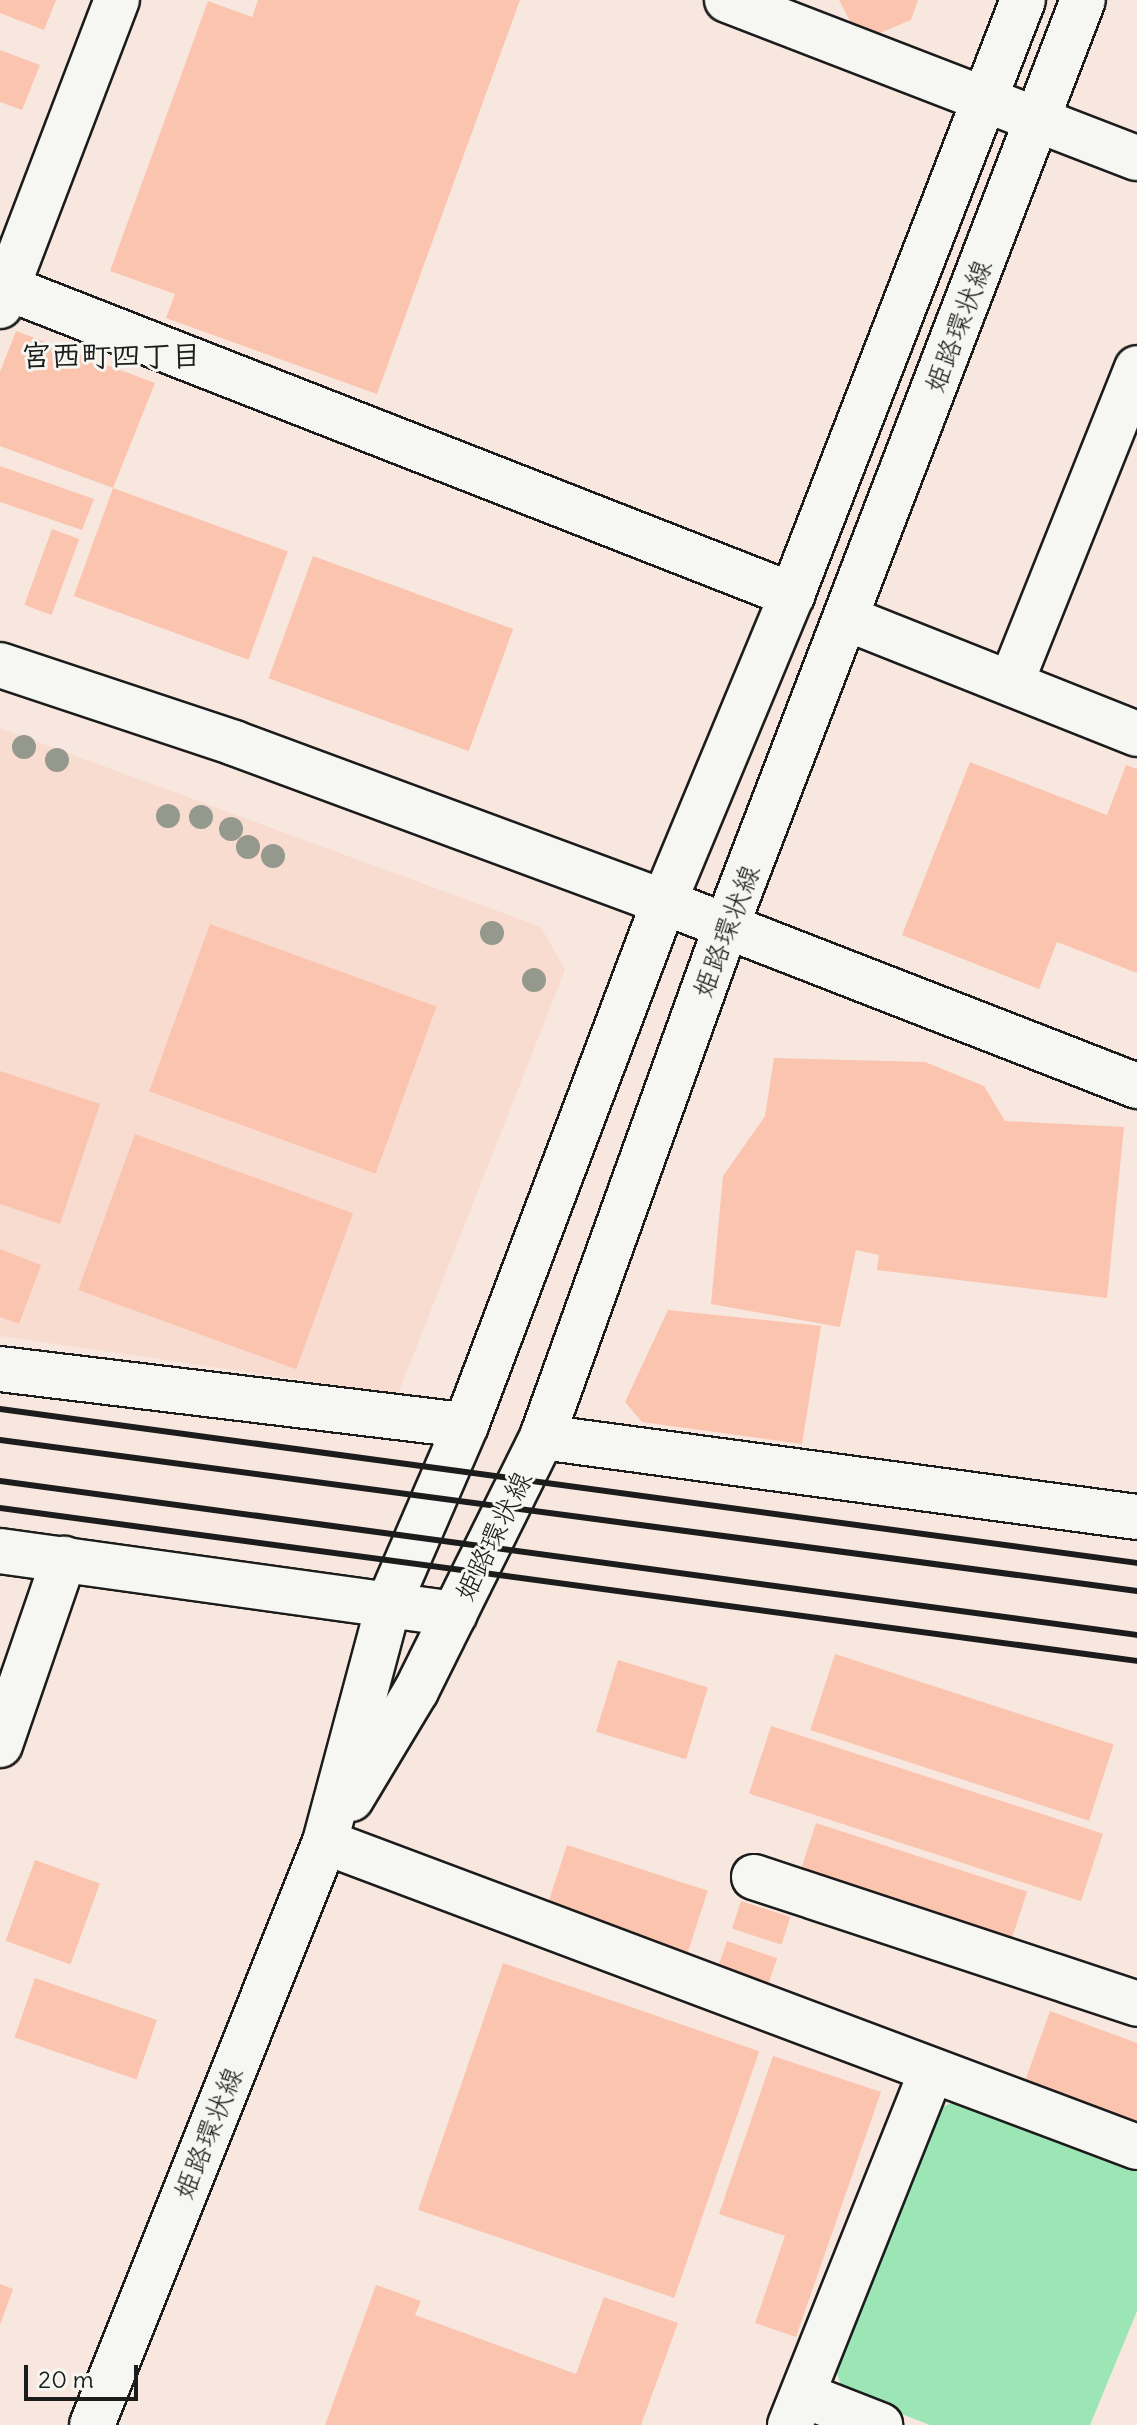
<!DOCTYPE html>
<meta charset="utf-8">
<style>
body{margin:0}
#map{position:relative;width:1137px;height:2425px;overflow:hidden;background:#f8e7de;font-family:Delius,"Klee One",sans-serif}
div>[style]{position:absolute}
[style*='--x']{left:calc(var(--x)*1px);top:calc(var(--y)*1px);width:calc(var(--w)*1px);rotate:calc(var(--a)*1deg)}
.built>*{inset:0;background:#f9dcd0}
.green>*{inset:0;background:#9ce5b4}
.building>*{inset:0;background:#fbc4af;transform-origin:0 0}
.roads{filter:drop-shadow(2px 0 #1c1c1c) drop-shadow(-2px 0 #1c1c1c) drop-shadow(0 2px #1c1c1c) drop-shadow(0 -2px #1c1c1c)}
.minor>*{height:44px;margin:-22px;padding:0 22px;transform-origin:22px;border-radius:22px;background:#f6f6f2}
.major>*{height:44px;margin:-22px;padding:0 22px;transform-origin:22px;border-radius:22px;background:#f6f6f2}
.rail>*{height:6px;margin:-3px;padding:0 3px;transform-origin:3px;border-radius:3px;background:#1c1c1c}
.trees>*{width:24px;height:24px;margin:-12px;border-radius:50%;background:#94988d}
span{translate:-50% -50%;white-space:nowrap;text-align:center;line-height:1.15;-webkit-text-stroke:6px #f6f6f2;paint-order:stroke}
.street-label{font-size:28px;color:#1c1c1c}
.neighbourhood-label{font-size:30px;color:#1c1c1c;font-weight:700}
.scale{position:absolute;left:24px;top:2365px;width:114px;height:36px;box-sizing:border-box;border:4px solid #1c1c1c;border-top:0;padding-left:10px;font-size:24px;line-height:28px;white-space:nowrap;color:#1c1c1c;-webkit-text-stroke:6px #f6f6f2;paint-order:stroke}
</style>
<div id="map">
<div class="built">
<i style="clip-path:polygon(0 728px,541px 927px,565px 970px,398px 1394px,0 1336px)"></i>
</div>
<div class="green">
<i style="clip-path:polygon(959px 2100px,1137px 2168px,1137px 2311px,1090px 2425px,930px 2425px,843px 2391px,834px 2365px,933px 2111px)"></i>
</div>
<div class="building">
<i style="clip-path:polygon(0 0,56px 0,44px 30px,0 13px)"></i>
<i style="clip-path:polygon(258px 0,520px 0,377px 394px,166px 318px,175px 294px,110px 271px,208px 1px,252px 17px)"></i>
<i style="clip-path:polygon(839px 0,918px 0,911px 20px,877px 34px,852px 25px)"></i>
<i style="clip-path:polygon(0 50px,40px 65px,22px 110px,0 102px)"></i>
<i style="clip-path:polygon(16px 331px,155px 383px,113px 488px,0 446px,0 372px)"></i>
<i style="clip-path:polygon(0 466px,94px 499px,82px 530px,0 502px)"></i>
<i style="left:113px;top:488px;width:186px;height:115px;rotate:20deg"></i>
<i style="left:52px;top:529px;width:29px;height:81px;rotate:20deg"></i>
<i style="left:313px;top:556px;width:213px;height:130px;rotate:20deg"></i>
<i style="clip-path:polygon(970px 762px,1107px 815px,1126px 765px,1137px 769px,1137px 973px,1057px 942px,1039px 989px,902px 935px)"></i>
<i style="left:210px;top:924px;width:241px;height:178px;rotate:20deg"></i>
<i style="clip-path:polygon(774px 1058px,925px 1062px,984px 1086px,1005px 1121px,1124px 1127px,1107px 1298px,877px 1270px,879px 1255px,856px 1250px,840px 1327px,711px 1304px,723px 1176px,765px 1116px)"></i>
<i style="clip-path:polygon(0 1071px,100px 1104px,60px 1224px,0 1204px)"></i>
<i style="left:135px;top:1134px;width:232px;height:166px;rotate:20deg"></i>
<i style="clip-path:polygon(0 1249px,41px 1265px,19px 1324px,0 1317px)"></i>
<i style="clip-path:polygon(668px 1310px,821px 1326px,802px 1444px,642px 1422px,625px 1402px)"></i>
<i style="left:835px;top:1654px;width:293px;height:80px;rotate:18deg"></i>
<i style="left:618px;top:1660px;width:94px;height:75px;rotate:17deg"></i>
<i style="left:771px;top:1726px;width:349px;height:71px;rotate:18deg"></i>
<i style="left:816px;top:1823px;width:222px;height:56px;rotate:18deg"></i>
<i style="left:567px;top:1845px;width:148px;height:71px;rotate:18deg"></i>
<i style="left:35px;top:1860px;width:69px;height:86px;rotate:20deg"></i>
<i style="left:741px;top:1901px;width:52px;height:29px;rotate:18deg"></i>
<i style="left:727px;top:1941px;width:53px;height:35px;rotate:19deg"></i>
<i style="left:503px;top:1963px;width:271px;height:261px;rotate:19deg"></i>
<i style="left:35px;top:1978px;width:129px;height:63px;rotate:19deg"></i>
<i style="clip-path:polygon(1050px 2011px,1137px 2043px,1137px 2124px,1024px 2084px)"></i>
<i style="clip-path:polygon(773px 2056px,881px 2092px,796px 2337px,755px 2323px,785px 2236px,719px 2214px)"></i>
<i style="clip-path:polygon(0 2284px,13px 2289px,0 2325px)"></i>
<i style="clip-path:polygon(376px 2285px,421px 2301px,415px 2315px,576px 2374px,604px 2297px,678px 2323px,641px 2425px,325px 2425px)"></i>
</div>
<div class="roads">
<div class="minor">
<i style="--x:727;--y:0;--w:439;--a:21.1"></i>
<i style="--x:0;--y:285;--w:851;--a:21.38"></i>
<i style="--x:0;--y:306;--w:328;--a:-69.1"></i>
<i style="--x:848;--y:619;--w:311;--a:21.7"></i>
<i style="--x:0;--y:665;--w:247;--a:18.4"></i>
<i style="--x:234;--y:743;--w:458;--a:20.3"></i>
<i style="--x:664;--y:902;--w:508;--a:21.26"></i>
<i style="--x:1011;--y:683;--w:339;--a:-68.2"></i>
<i style="--x:0;--y:1369;--w:469;--a:6.9"></i>
<i style="--x:542;--y:1437;--w:600;--a:7.66"></i>
<i style="--x:0;--y:1551;--w:459;--a:7.9"></i>
<i style="--x:0;--y:1745;--w:197;--a:-71"></i>
<i style="--x:325;--y:1842;--w:867;--a:20.59"></i>
<i style="--x:754;--y:1877;--w:404;--a:18.3"></i>
<i style="--x:803;--y:2395;--w:83;--a:21.3"></i>
<i style="--x:790;--y:2425;--w:379;--a:-68.2"></i>
</div>
<div class="major">
<i style="--x:351;--y:1799;--w:126;--a:-59"></i>
<i style="--x:416;--y:1691;--w:284;--a:-63.6"></i>
<i style="--x:542;--y:1437;--w:542;--a:-70.16"></i>
<i style="--x:726;--y:927;--w:993;--a:-68.94"></i>
<i style="--x:92;--y:2425;--w:628;--a:-68.22"></i>
<i style="--x:325;--y:1842;--w:247;--a:-75"></i>
<i style="--x:389;--y:1603;--w:194;--a:-66.6"></i>
<i style="--x:466;--y:1425;--w:559;--a:-69.26"></i>
<i style="--x:664;--y:902;--w:333;--a:-67.4"></i>
<i style="--x:792;--y:595;--w:638;--a:-68.78"></i>
</div>
</div>
<div class="rail">
<i style="--x:0;--y:1409;--w:1147;--a:7.71"></i>
<i style="--x:0;--y:1440;--w:1147;--a:7.56"></i>
<i style="--x:0;--y:1481;--w:1147;--a:7.71"></i>
<i style="--x:0;--y:1508;--w:1147;--a:7.66"></i>
</div>
<div class="trees">
<i style="left:24px;top:747px"></i>
<i style="left:57px;top:760px"></i>
<i style="left:168px;top:816px"></i>
<i style="left:201px;top:817px"></i>
<i style="left:231px;top:829px"></i>
<i style="left:248px;top:847px"></i>
<i style="left:273px;top:856px"></i>
<i style="left:492px;top:933px"></i>
<i style="left:534px;top:980px"></i>
</div>
<div class="street-label">
<span style="left:958px;top:326px;rotate:-69deg">姫路環状線</span>
<span style="left:726px;top:931px;rotate:-69deg">姫路環状線</span>
<span style="left:493px;top:1536px;rotate:-64deg">姫路環状線</span>
<span style="left:208px;top:2133px;rotate:-68deg">姫路環状線</span>
</div>
<div class="neighbourhood-label">
<span style="left:111px;top:355px">宮西町四丁目</span>
</div>
<div class="scale">20 m</div>
</div>
